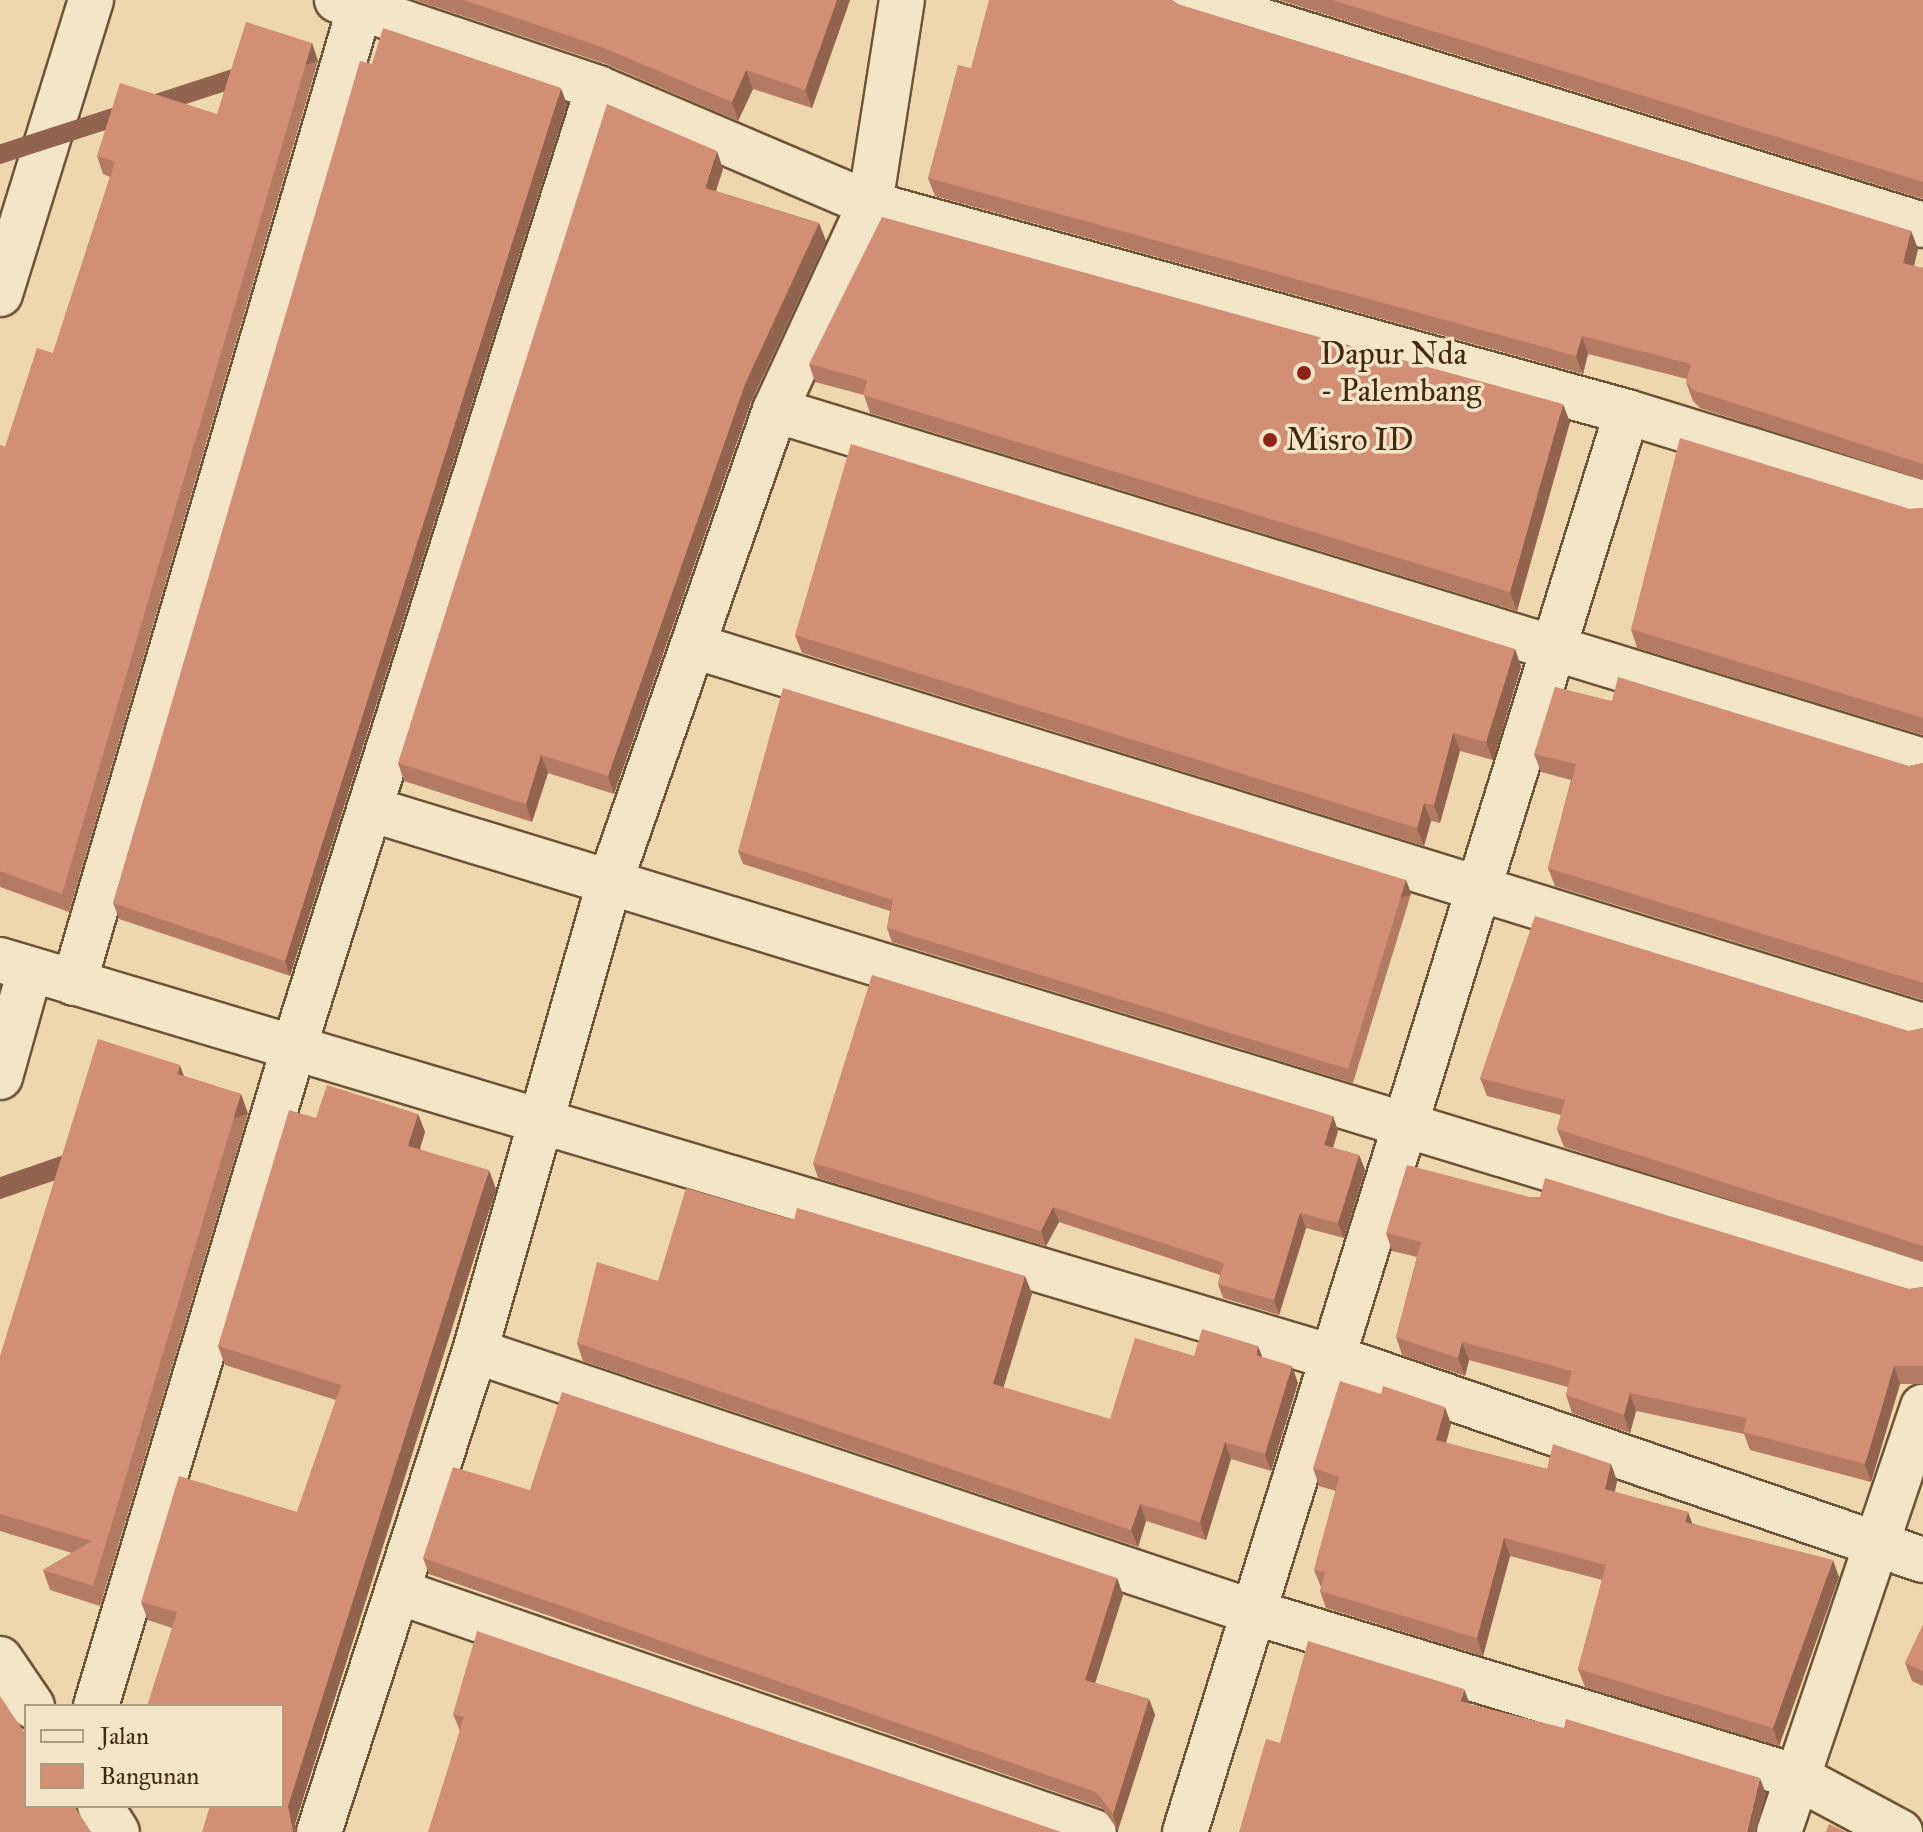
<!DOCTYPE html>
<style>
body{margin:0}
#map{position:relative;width:1923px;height:1832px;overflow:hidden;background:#eed7ac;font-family:"IM FELL Great Primer",serif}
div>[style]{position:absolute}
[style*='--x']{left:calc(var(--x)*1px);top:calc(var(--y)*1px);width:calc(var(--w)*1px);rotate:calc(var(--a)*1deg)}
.roads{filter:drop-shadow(2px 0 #6e5436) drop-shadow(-2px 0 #6e5436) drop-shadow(0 2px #6e5436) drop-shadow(0 -2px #6e5436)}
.street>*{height:44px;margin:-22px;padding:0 22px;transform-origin:22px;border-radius:22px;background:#f4e5c9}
.wall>*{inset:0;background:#b47b63}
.shaded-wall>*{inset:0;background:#926450;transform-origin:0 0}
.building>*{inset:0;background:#d18f73}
.dots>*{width:22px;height:22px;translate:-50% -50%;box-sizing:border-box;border:4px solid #f4e5c9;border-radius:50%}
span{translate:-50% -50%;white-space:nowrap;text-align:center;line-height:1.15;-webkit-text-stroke:7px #f4e5c9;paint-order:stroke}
.poi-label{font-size:32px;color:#44290f}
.left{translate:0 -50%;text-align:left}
.legend{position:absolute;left:24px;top:1704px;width:260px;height:104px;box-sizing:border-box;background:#f4e5c9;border:2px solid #ae9a7f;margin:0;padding:10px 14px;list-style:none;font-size:24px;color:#44290f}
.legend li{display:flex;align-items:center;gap:16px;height:40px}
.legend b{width:40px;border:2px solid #ae9a7f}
</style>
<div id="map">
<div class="roads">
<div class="street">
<i style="--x:337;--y:0;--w:275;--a:18.6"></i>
<i style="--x:598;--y:88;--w:296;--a:23.1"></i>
<i style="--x:870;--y:204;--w:785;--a:15.36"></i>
<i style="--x:1627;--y:412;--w:310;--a:17.1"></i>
<i style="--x:1194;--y:0;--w:763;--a:17.15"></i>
<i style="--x:0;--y:294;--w:308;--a:-72.8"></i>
<i style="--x:775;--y:410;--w:1200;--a:17"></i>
<i style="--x:697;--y:647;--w:1283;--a:17.18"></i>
<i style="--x:370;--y:809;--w:1624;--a:16.97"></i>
<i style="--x:0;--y:960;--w:1390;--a:16.6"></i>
<i style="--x:1332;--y:1357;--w:625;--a:18.96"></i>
<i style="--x:74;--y:983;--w:1017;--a:-73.67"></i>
<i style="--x:0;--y:1077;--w:111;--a:-74.3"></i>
<i style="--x:475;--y:1351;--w:821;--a:18.55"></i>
<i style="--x:1253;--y:1612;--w:568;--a:16.87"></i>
<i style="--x:1797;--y:1777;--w:117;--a:28.1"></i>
<i style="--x:399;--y:1592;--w:735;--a:19.05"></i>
<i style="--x:0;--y:1659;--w:57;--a:55.8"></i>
<i style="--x:96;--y:1706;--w:688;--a:-73.28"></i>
<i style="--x:294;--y:1047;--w:1006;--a:-72.41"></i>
<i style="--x:100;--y:1806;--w:31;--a:57"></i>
<i style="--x:319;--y:1832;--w:506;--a:-72.03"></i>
<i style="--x:475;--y:1351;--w:485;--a:-74"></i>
<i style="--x:609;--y:885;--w:503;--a:-70.74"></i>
<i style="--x:775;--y:410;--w:227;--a:-65.2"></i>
<i style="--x:870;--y:204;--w:206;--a:-81.1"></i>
<i style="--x:1185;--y:1832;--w:1487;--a:-72.71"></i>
<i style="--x:1779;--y:1832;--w:449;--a:-71.3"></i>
</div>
</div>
<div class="wall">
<i style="clip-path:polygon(415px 0,850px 0,812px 108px,753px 89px,738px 121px,606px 64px)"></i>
<i style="clip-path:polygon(1279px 0,1923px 0,1923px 199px)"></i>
<i style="clip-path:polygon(1180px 5px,1911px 231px,1918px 249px,1914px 266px,1923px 268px,1923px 480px,1700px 408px,1693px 401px,1686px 382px,1687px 379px,1588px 354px,1583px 374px,935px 196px,928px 178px,971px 68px)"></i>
<i style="clip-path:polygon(312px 43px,318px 61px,69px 912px,0 887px,0 445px,5px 447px,53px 353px,110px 177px,103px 174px,97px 156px,217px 114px)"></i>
<i style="clip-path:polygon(372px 64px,567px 104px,290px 976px,119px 919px,113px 903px)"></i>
<i style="clip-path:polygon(723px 169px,716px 191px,819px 223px,826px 241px,751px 402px,614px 794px,548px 773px,532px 822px,404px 781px,398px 763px)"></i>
<i style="clip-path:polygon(809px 364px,1570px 422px,1517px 611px,870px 413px,864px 395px,815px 382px)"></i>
<i style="clip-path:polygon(1923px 508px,1923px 735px,1637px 648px,1631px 629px,1910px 509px)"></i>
<i style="clip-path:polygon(795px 635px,1515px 649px,1521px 667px,1493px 760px,1460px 751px,1440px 823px,1431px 821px,1424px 846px,802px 653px)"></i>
<i style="clip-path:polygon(1612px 701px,1909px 766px,1923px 763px,1923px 1000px,1555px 886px,1548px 868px,1571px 780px,1541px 772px,1534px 754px)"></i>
<i style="clip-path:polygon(738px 851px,1406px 880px,1411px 894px,1353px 1083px,892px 942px,887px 928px,890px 911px,743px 864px)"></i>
<i style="clip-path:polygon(1923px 1028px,1923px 1262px,1564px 1147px,1557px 1129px,1561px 1115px,1487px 1096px,1480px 1078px,1909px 1031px)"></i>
<i style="clip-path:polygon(184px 1076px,241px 1094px,248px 1114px,100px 1606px,50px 1590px,43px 1570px,72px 1553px,0 1531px,0 1356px)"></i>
<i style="clip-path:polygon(418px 1114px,425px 1132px,420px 1149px,496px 1189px,295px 1824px,297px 1832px,202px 1832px,282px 1806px,172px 1628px,148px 1620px,141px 1602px,297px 1512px,336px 1400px,225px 1365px,218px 1346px,316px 1118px)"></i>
<i style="clip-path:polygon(1333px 1116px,1338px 1131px,1333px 1148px,1359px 1155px,1365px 1170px,1344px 1238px,1306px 1228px,1279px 1315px,1223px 1298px,1218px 1284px,1220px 1275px,1059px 1222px,1046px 1246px,818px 1178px,813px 1163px)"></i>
<i style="clip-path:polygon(1530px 1197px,1909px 1289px,1923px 1287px,1923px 1384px,1900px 1384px,1871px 1482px,1750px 1450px,1744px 1434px,1636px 1411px,1630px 1433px,1572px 1413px,1566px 1395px,1568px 1387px,1469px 1360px,1465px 1376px,1402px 1355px,1396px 1337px,1417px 1257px,1392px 1251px,1386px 1233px)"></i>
<i style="clip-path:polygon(794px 1220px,1025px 1276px,1032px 1294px,1003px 1388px,1110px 1419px,1194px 1356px,1262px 1357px,1298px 1383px,1271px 1471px,1231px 1459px,1206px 1540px,1146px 1521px,1138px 1547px,583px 1361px,577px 1343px,658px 1281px)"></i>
<i style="clip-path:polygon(1381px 1394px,1451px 1424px,1446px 1443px,1547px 1469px,1611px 1464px,1617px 1481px,1615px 1492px,1688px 1512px,1692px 1523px,1839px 1577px,1779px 1746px,1585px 1687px,1578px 1669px,1602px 1580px,1510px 1556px,1483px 1656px,1326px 1608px,1320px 1591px,1321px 1587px,1314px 1570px,1336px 1491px,1319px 1486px,1313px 1468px)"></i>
<i style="clip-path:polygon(530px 1490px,1117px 1578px,1123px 1595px,1095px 1683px,1149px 1699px,1155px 1715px,1118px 1830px,1102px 1808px,429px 1574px,423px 1558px)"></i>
<i style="clip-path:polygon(1923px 1625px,1923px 1686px,1912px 1681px,1905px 1663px)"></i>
<i style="clip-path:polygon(453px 1714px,1061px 1832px,460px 1731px)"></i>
</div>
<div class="shaded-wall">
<i style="clip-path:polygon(837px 0,850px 0,812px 108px,805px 90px)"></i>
<i style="left:312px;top:43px;width:19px;height:887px;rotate:72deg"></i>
<i style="clip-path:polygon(746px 70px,753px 89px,738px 121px,732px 102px)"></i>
<i style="clip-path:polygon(561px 88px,567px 104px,290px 976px,285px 961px)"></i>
<i style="clip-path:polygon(717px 151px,723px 169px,711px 205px,705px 188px)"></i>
<i style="clip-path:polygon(819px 223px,826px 241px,751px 402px,614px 794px,608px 776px,745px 384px)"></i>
<i style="clip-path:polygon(1911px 231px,1918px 249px,1910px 282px,1903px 263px)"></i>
<i style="clip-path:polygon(1582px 336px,1588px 354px,1583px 374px,1576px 356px)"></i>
<i style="clip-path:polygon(1563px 404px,1570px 422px,1517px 611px,1510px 592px)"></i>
<i style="clip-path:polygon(1515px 649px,1521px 667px,1493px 760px,1486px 742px)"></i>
<i style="clip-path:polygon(1453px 733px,1460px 751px,1440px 823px,1434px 805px)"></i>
<i style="clip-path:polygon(541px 755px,548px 773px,532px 822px,526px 804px)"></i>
<i style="clip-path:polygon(1424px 803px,1431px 821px,1424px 846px,1417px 828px)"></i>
<i style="left:1406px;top:880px;width:15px;height:198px;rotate:70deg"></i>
<i style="clip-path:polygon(180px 1065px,187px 1085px,177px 1074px)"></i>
<i style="left:241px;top:1094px;width:21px;height:514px;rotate:71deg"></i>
<i style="clip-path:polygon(418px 1114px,425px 1132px,415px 1165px,408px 1146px)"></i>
<i style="clip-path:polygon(1333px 1116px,1338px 1131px,1329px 1160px,1324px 1145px)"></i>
<i style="clip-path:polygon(1359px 1155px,1365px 1170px,1344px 1238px,1338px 1223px)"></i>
<i style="clip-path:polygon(489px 1170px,496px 1189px,295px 1824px,297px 1832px,293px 1832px,288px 1806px)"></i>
<i style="clip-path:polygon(1053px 1207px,1059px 1222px,1046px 1246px,1041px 1231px)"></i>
<i style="clip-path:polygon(1300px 1213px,1306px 1228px,1279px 1315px,1274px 1300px)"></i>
<i style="clip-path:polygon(1025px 1276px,1032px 1294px,999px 1402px,993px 1384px)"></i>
<i style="clip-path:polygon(1462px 1342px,1469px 1360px,1465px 1376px,1458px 1358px)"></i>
<i style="clip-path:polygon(1258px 1346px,1265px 1363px,1256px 1355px)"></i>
<i style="clip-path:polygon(1292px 1366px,1298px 1383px,1271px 1471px,1265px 1454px)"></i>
<i style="clip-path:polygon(1894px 1366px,1900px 1384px,1871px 1482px,1865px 1464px)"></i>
<i style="clip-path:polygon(1630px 1393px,1636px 1411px,1630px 1433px,1624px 1415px)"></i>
<i style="clip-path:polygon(1445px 1407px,1451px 1424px,1442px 1457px,1436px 1440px)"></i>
<i style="clip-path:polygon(1225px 1442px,1231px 1459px,1206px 1540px,1200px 1522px)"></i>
<i style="clip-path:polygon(1611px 1464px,1617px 1481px,1611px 1506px,1605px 1489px)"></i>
<i style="clip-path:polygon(1140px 1504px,1146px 1521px,1138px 1547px,1131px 1530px)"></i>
<i style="clip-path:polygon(1688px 1512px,1694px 1529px,1685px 1522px)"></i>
<i style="clip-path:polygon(1504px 1538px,1510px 1556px,1483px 1656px,1477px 1638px)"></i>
<i style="clip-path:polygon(1833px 1560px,1839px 1577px,1779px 1746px,1773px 1728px)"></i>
<i style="clip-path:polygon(1117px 1578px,1123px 1595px,1091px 1696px,1085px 1680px)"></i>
<i style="clip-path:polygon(1464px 1689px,1470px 1704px,1461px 1702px)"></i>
<i style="clip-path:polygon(1149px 1699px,1155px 1715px,1118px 1830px,1113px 1814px)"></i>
<i style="clip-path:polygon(1760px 1778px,1766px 1794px,1756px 1832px,1747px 1832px)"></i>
</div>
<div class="building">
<i style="clip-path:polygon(463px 0,837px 0,805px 90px,746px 70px,732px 102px,599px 46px)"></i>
<i style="clip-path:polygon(989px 0,1172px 0,1180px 5px,1911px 231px,1903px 263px,1923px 268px,1923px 464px,1693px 390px,1686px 382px,1691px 364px,1582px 336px,1576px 356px,928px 178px,958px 65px,971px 68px)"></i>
<i style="clip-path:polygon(1332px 0,1923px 0,1923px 182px)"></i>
<i style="clip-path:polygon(246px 22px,312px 43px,62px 894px,0 871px,0 445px,5px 447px,37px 348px,53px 353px,115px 162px,97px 156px,120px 83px,217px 114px)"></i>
<i style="clip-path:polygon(383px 28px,561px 88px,285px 961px,113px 903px,360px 61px,372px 64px)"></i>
<i style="clip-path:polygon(607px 104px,717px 151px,705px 188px,819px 223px,745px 384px,608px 776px,541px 755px,526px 804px,398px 763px)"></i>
<i style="clip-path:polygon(882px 217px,1563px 404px,1510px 592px,863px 395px,867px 380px,809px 364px)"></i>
<i style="clip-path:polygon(1680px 438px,1910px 509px,1923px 508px,1923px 718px,1631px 629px)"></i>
<i style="clip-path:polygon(851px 444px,1515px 649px,1486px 742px,1453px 733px,1434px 805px,1424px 803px,1417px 828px,795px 635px)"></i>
<i style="clip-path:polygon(1618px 677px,1909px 766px,1923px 763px,1923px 983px,1548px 868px,1576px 764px,1534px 754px,1555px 687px,1612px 701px)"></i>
<i style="clip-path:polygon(783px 688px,1406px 880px,1348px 1069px,887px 928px,893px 900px,738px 851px)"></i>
<i style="clip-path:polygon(1535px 916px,1909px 1031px,1923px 1028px,1923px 1246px,1557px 1129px,1565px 1100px,1480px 1078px)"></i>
<i style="clip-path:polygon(872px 975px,1333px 1116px,1324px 1145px,1359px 1155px,1338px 1223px,1300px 1213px,1274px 1300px,1218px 1284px,1224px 1263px,1053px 1207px,1041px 1231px,813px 1163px)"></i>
<i style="clip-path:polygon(98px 1039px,180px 1065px,177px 1074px,241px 1094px,93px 1586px,43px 1570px,92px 1541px,0 1514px,0 1356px)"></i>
<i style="clip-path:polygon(327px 1085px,418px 1114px,408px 1146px,489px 1170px,288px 1806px,293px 1832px,202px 1832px,210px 1806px,282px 1806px,282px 1706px,147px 1706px,177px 1612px,141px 1602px,179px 1476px,297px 1512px,341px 1385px,218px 1346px,289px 1110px,316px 1118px)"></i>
<i style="clip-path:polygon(1407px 1165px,1530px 1197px,1540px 1197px,1545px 1178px,1909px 1289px,1923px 1287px,1923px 1366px,1894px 1366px,1865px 1464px,1743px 1432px,1747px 1418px,1630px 1393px,1624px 1415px,1566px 1395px,1572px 1371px,1462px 1342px,1458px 1358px,1396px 1337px,1421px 1242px,1386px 1233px)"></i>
<i style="clip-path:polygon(686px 1188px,794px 1220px,797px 1208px,1025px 1276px,993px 1384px,1110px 1419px,1135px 1338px,1194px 1356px,1202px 1329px,1258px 1346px,1256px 1355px,1292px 1366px,1265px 1454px,1225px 1442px,1200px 1522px,1140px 1504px,1131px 1530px,577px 1343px,597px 1262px,658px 1281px)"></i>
<i style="clip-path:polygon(1340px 1381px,1381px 1394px,1383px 1386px,1445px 1407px,1436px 1440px,1547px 1469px,1553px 1444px,1611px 1464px,1605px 1489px,1688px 1512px,1685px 1522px,1833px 1560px,1773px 1728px,1578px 1669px,1606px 1565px,1504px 1538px,1477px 1638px,1320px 1591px,1325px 1572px,1314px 1570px,1339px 1477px,1313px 1468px)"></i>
<i style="clip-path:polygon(562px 1392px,1117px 1578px,1085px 1680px,1149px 1699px,1113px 1814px,1096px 1792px,423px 1558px,453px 1467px,530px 1490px)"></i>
<i style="clip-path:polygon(1923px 1625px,1923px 1671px,1905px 1663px)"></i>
<i style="clip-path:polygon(477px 1631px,1061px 1832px,428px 1832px,464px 1717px,453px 1714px)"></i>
<i style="clip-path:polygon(1308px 1641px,1464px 1689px,1461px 1702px,1564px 1728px,1566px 1719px,1760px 1778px,1747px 1832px,1239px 1832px,1266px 1739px,1280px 1743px)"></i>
<i style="clip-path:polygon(0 1696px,26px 1735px,26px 1806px,74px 1806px,91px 1832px,0 1832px)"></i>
<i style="clip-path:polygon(1829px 1824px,1846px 1832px,1826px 1832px)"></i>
</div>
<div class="dots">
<i style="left:1304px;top:373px;background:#8f2418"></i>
<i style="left:1270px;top:440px;background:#8f2418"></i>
</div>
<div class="poi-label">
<span class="left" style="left:1320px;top:373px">Dapur Nda<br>- Palembang</span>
<span class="left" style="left:1286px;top:440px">Misro ID</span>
</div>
<ul class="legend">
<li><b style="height:10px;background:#f4e5c9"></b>Jalan</li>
<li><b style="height:22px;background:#d18f73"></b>Bangunan</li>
</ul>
</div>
